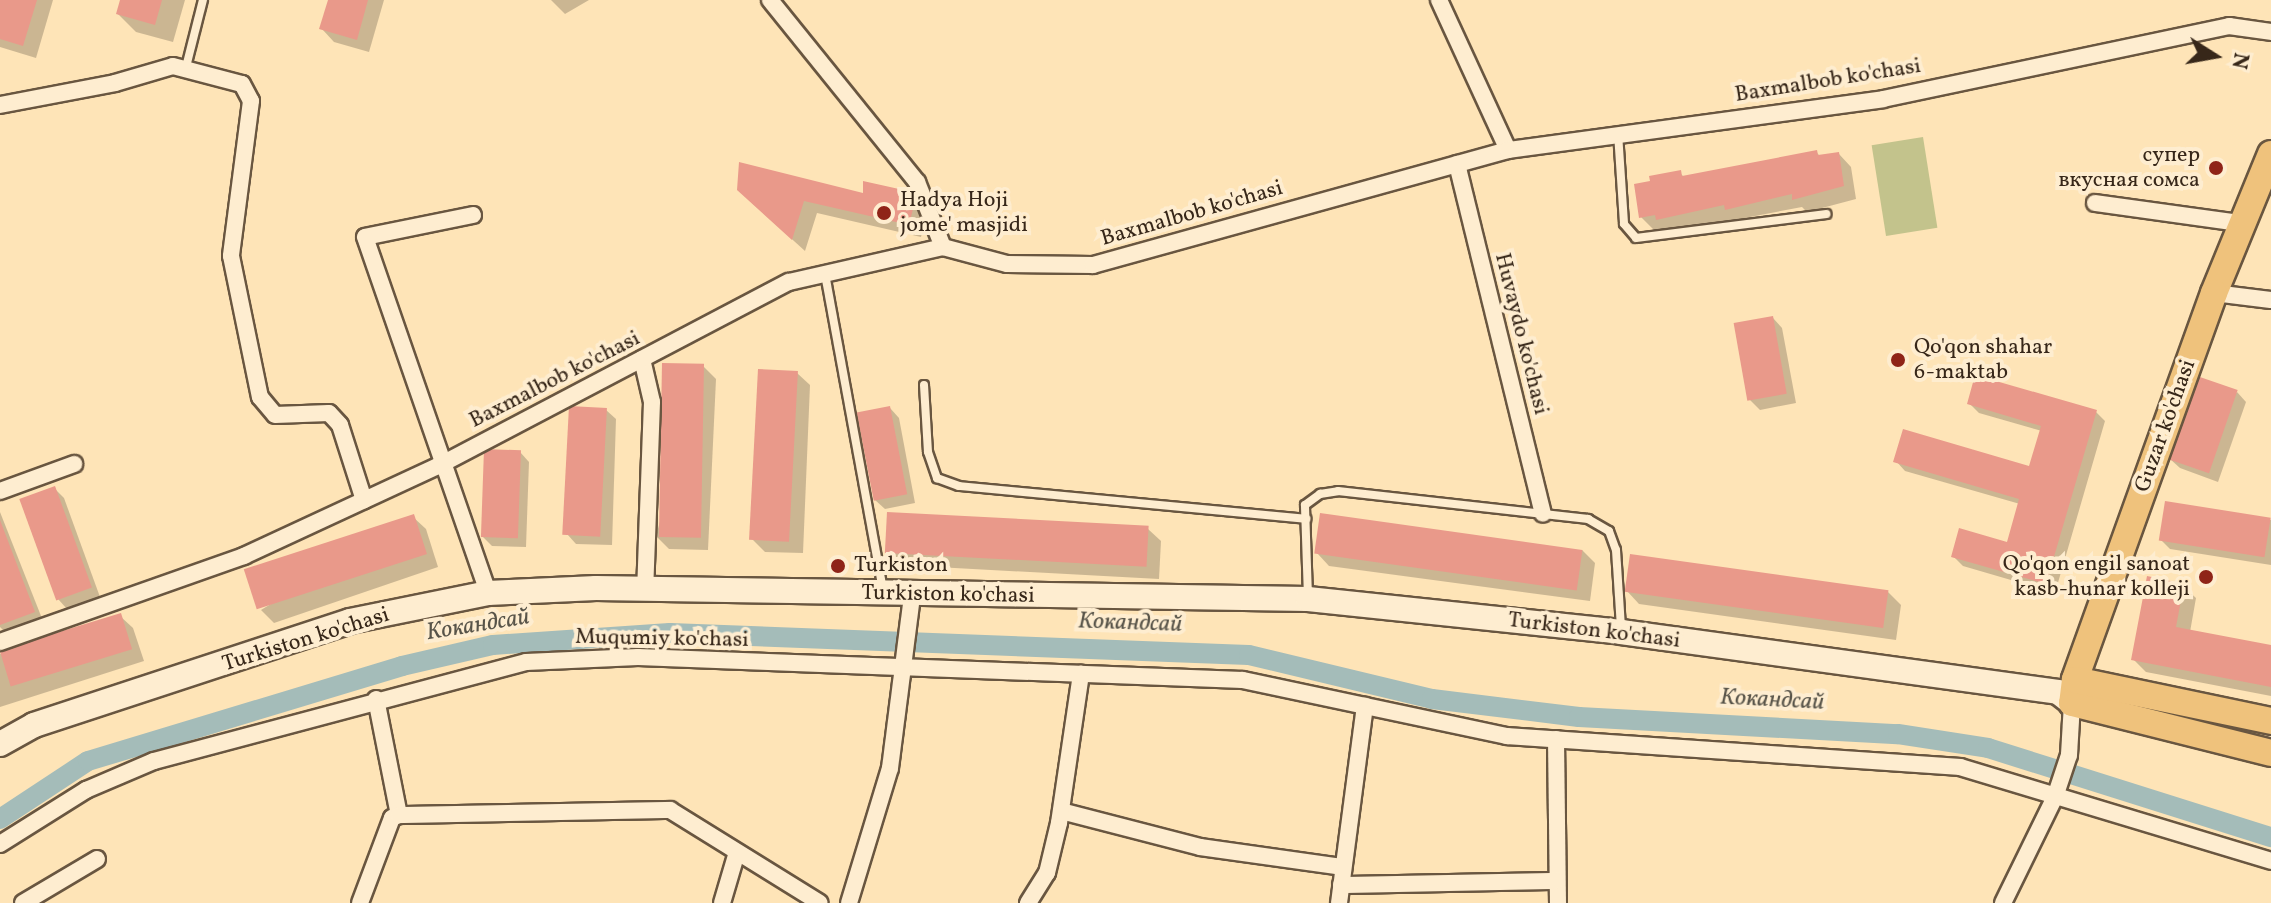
<!DOCTYPE html>
<meta charset="utf-8">
<style>
body{margin:0}
#map{position:relative;width:2271px;height:903px;overflow:hidden;background:#fee4b7;font-family:Vollkorn,serif}
div>[style]{position:absolute}
[style*='--x']{left:calc(var(--x)*1px);top:calc(var(--y)*1px);width:calc(var(--w)*1px);rotate:calc(var(--a)*1deg)}
.green>*{inset:0;background:#c3c38c;transform-origin:0 0}
.shadow>*{inset:0;background:#0003}
.canal>*{height:20px;margin:-10px;padding:0 10px;transform-origin:10px;border-radius:10px;background:#a4bcb9}
.building>*{inset:0;background:#e9998a;transform-origin:0 0}
.roads{filter:drop-shadow(2px 0 #695640) drop-shadow(-2px 0 #695640) drop-shadow(0 2px #695640) drop-shadow(0 -2px #695640)}
.service>*{height:8px;margin:-4px;padding:0 4px;transform-origin:4px;border-radius:4px;background:#feedd0}
.minor>*{height:16px;margin:-8px;padding:0 8px;transform-origin:8px;border-radius:8px;background:#feedd0}
.secondary>*{height:24px;margin:-12px;padding:0 12px;transform-origin:12px;border-radius:12px;background:#feedd0}
.primary>*{height:26px;margin:-13px;padding:0 13px;transform-origin:13px;border-radius:13px;background:#efc27c}
.dots>*{width:22px;height:22px;translate:-50% -50%;box-sizing:border-box;border:4px solid #feedd0;border-radius:50%}
span{translate:-50% -50%;white-space:nowrap;text-align:center;line-height:1.15;-webkit-text-stroke:8px #feedd0;paint-order:stroke}
.street-label{font-size:22px;color:#372719}
.poi-label{font-size:22px;color:#372719}
.right{translate:-100% -50%;text-align:right}
.left{translate:0 -50%;text-align:left}
.water-label{font-size:24px;color:#585449;font-style:italic}
.north{position:absolute;left:2175px;top:16px;width:80px;height:80px;-webkit-text-stroke:6px #feedd0;paint-order:stroke;rotate:101deg;font-size:22px;font-weight:700;line-height:32px;text-align:center;color:#372719}
.north::after{content:'';display:block;margin:auto;width:28px;height:36px;background:#372719;clip-path:polygon(50% 0,100% 100%,50% 72%,0 100%)}
</style>
<div id="map">
<div class="green">
<i style="left:1923px;top:137px;width:92px;height:52px;rotate:81deg"></i>
</div>
<div class="shadow">
<i style="clip-path:polygon(0 0,53px 0,36px 58px,0 47px)"></i>
<i style="clip-path:polygon(122px 0,185px 0,173px 42px,136px 32px,118px 14px)"></i>
<i style="clip-path:polygon(330px 0,384px 0,369px 52px,334px 42px,322px 29px)"></i>
<i style="clip-path:polygon(551px 0,589px 0,565px 14px)"></i>
<i style="clip-path:polygon(1816px 152px,1821px 157px,1839px 154px,1851px 167px,1856px 199px,1807px 212px,1802px 207px,1671px 232px,1654px 230px,1641px 217px,1680px 173px,1685px 178px)"></i>
<i style="clip-path:polygon(865px 195px,916px 195px,928px 208px,921px 237px,817px 213px,805px 251px,752px 203px)"></i>
<i style="clip-path:polygon(1773px 318px,1782px 328px,1796px 403px,1760px 410px,1750px 400px)"></i>
<i style="clip-path:polygon(703px 366px,716px 379px,708px 550px,669px 549px,656px 536px)"></i>
<i style="clip-path:polygon(797px 373px,810px 385px,803px 553px,765px 552px,752px 539px)"></i>
<i style="clip-path:polygon(2237px 392px,2246px 402px,2218px 482px,2180px 468px,2170px 459px)"></i>
<i style="clip-path:polygon(1969px 403px,2096px 412px,2105px 421px,2055px 593px,1963px 566px,1953px 556px,2008px 544px,2020px 504px,1905px 471px,1896px 461px,2031px 469px,2042px 431px,1979px 413px)"></i>
<i style="clip-path:polygon(890px 408px,899px 418px,915px 503px,885px 509px,875px 500px)"></i>
<i style="clip-path:polygon(606px 410px,616px 419px,612px 545px,576px 544px,567px 534px)"></i>
<i style="clip-path:polygon(520px 452px,529px 462px,526px 547px,492px 546px,482px 536px)"></i>
<i style="clip-path:polygon(54px 488px,64px 498px,100px 597px,67px 609px,58px 599px)"></i>
<i style="clip-path:polygon(2166px 503px,2271px 520px,2271px 565px,2170px 549px,2161px 540px)"></i>
<i style="clip-path:polygon(0 512px,43px 621px,8px 635px,0 627px)"></i>
<i style="clip-path:polygon(413px 517px,426px 529px,438px 567px,274px 623px,261px 610px)"></i>
<i style="clip-path:polygon(1148px 529px,1161px 541px,1159px 579px,900px 565px,887px 552px)"></i>
<i style="clip-path:polygon(1582px 550px,1595px 563px,1590px 601px,1329px 566px,1317px 553px)"></i>
<i style="clip-path:polygon(2183px 586px,2196px 598px,2190px 632px,2271px 647px,2271px 696px,2146px 672px,2133px 659px)"></i>
<i style="clip-path:polygon(1627px 591px,1888px 592px,1901px 605px,1896px 640px,1639px 604px)"></i>
<i style="clip-path:polygon(120px 616px,133px 628px,144px 661px,0 707px,0 654px)"></i>
</div>
<div class="canal">
<i style="--x:0;--y:819;--w:105;--a:-33.4"></i>
<i style="--x:88;--y:761;--w:328;--a:-16.8"></i>
<i style="--x:402;--y:666;--w:93;--a:-13"></i>
<i style="--x:493;--y:645;--w:177;--a:-3.9"></i>
<i style="--x:670;--y:633;--w:579;--a:2.18"></i>
<i style="--x:1249;--y:655;--w:188;--a:13.5"></i>
<i style="--x:1432;--y:699;--w:148;--a:7"></i>
<i style="--x:1579;--y:717;--w:319;--a:3.1"></i>
<i style="--x:1898;--y:734;--w:91;--a:8.8"></i>
<i style="--x:1988;--y:748;--w:297;--a:17.5"></i>
</div>
<div class="building">
<i style="clip-path:polygon(0 0,37px 0,23px 46px,0 39px)"></i>
<i style="clip-path:polygon(120px 0,162px 0,155px 25px,116px 14px)"></i>
<i style="clip-path:polygon(328px 0,368px 0,357px 40px,319px 29px)"></i>
<i style="clip-path:polygon(1817px 150px,1818px 155px,1839px 152px,1844px 186px,1792px 200px,1792px 194px,1725px 210px,1724px 205px,1656px 220px,1655px 215px,1639px 218px,1634px 184px,1650px 181px,1649px 176px,1681px 170px,1682px 176px)"></i>
<i style="clip-path:polygon(739px 162px,863px 193px,863px 181px,917px 193px,909px 225px,804px 201px,792px 240px,737px 190px)"></i>
<i style="left:1773px;top:316px;width:79px;height:40px;rotate:80deg"></i>
<i style="left:662px;top:363px;width:42px;height:174px;rotate:1deg"></i>
<i style="left:758px;top:369px;width:40px;height:171px;rotate:3deg"></i>
<i style="clip-path:polygon(1975px 375px,2097px 410px,2046px 584px,1951px 557px,1959px 528px,2007px 542px,2019px 499px,1893px 462px,1903px 429px,2029px 466px,2041px 426px,1967px 404px)"></i>
<i style="left:2197px;top:376px;width:43px;height:88px;rotate:19deg"></i>
<i style="left:569px;top:406px;width:38px;height:129px;rotate:3deg"></i>
<i style="left:890px;top:406px;width:90px;height:34px;rotate:79deg"></i>
<i style="left:484px;top:449px;width:37px;height:88px;rotate:2deg"></i>
<i style="left:55px;top:486px;width:108px;height:38px;rotate:70deg"></i>
<i style="left:2165px;top:501px;width:107px;height:40px;rotate:9deg"></i>
<i style="left:887px;top:512px;width:262px;height:41px;rotate:3deg"></i>
<i style="left:1320px;top:513px;width:265px;height:41px;rotate:8deg"></i>
<i style="left:414px;top:514px;width:42px;height:179px;rotate:72deg"></i>
<i style="clip-path:polygon(0 520px,35px 612px,0 625px)"></i>
<i style="left:1630px;top:554px;width:261px;height:38px;rotate:8deg"></i>
<i style="clip-path:polygon(2147px 576px,2184px 584px,2176px 627px,2271px 645px,2271px 687px,2131px 660px)"></i>
<i style="left:121px;top:613px;width:38px;height:127px;rotate:73deg"></i>
</div>
<div class="roads">
<div class="service">
<i style="--x:186;--y:67;--w:69;--a:-75.8"></i>
<i style="--x:1618;--y:133;--w:91;--a:86.2"></i>
<i style="--x:1624;--y:224;--w:18;--a:49"></i>
<i style="--x:1636;--y:238;--w:192;--a:-7.2"></i>
<i style="--x:825;--y:274;--w:321;--a:79.6"></i>
<i style="--x:924;--y:385;--w:67;--a:86.6"></i>
<i style="--x:928;--y:452;--w:28;--a:71"></i>
<i style="--x:937;--y:478;--w:23;--a:20"></i>
<i style="--x:959;--y:486;--w:349;--a:5.4"></i>
<i style="--x:1308;--y:597;--w:92;--a:-91.9"></i>
<i style="--x:1305;--y:505;--w:19;--a:-36"></i>
<i style="--x:1320;--y:494;--w:18;--a:-9"></i>
<i style="--x:1338;--y:491;--w:252;--a:6.4"></i>
<i style="--x:1588;--y:519;--w:24;--a:30"></i>
<i style="--x:1609;--y:531;--w:20;--a:70"></i>
<i style="--x:1616;--y:550;--w:78;--a:86.3"></i>
</div>
<div class="minor">
<i style="--x:770;--y:0;--w:234;--a:51.1"></i>
<i style="--x:917;--y:182;--w:70;--a:68.2"></i>
<i style="--x:1439;--y:0;--w:165;--a:65.3"></i>
<i style="--x:0;--y:105;--w:117;--a:-10.8"></i>
<i style="--x:115;--y:83;--w:60;--a:-16.3"></i>
<i style="--x:173;--y:66;--w:71;--a:14.6"></i>
<i style="--x:242;--y:84;--w:19;--a:62"></i>
<i style="--x:251;--y:101;--w:156;--a:97.4"></i>
<i style="--x:231;--y:256;--w:144;--a:78.4"></i>
<i style="--x:260;--y:397;--w:23;--a:50"></i>
<i style="--x:275;--y:415;--w:54;--a:-2.1"></i>
<i style="--x:329;--y:413;--w:16;--a:47"></i>
<i style="--x:340;--y:425;--w:79;--a:72.3"></i>
<i style="--x:1457;--y:164;--w:360;--a:76.2"></i>
<i style="--x:2095;--y:203;--w:145;--a:7.9"></i>
<i style="--x:473;--y:215;--w:110;--a:168.5"></i>
<i style="--x:365;--y:237;--w:377;--a:70.9"></i>
<i style="--x:2214;--y:293;--w:57;--a:7"></i>
<i style="--x:642;--y:359;--w:44;--a:76.9"></i>
<i style="--x:652;--y:402;--w:187;--a:92.1"></i>
<i style="--x:0;--y:491;--w:79;--a:-20"></i>
<i style="--x:0;--y:642;--w:259;--a:-19.4"></i>
<i style="--x:244;--y:556;--w:214;--a:-24.9"></i>
<i style="--x:438;--y:466;--w:396;--a:-27.7"></i>
<i style="--x:789;--y:282;--w:158;--a:-12.8"></i>
<i style="--x:943;--y:247;--w:66;--a:14.9"></i>
<i style="--x:1007;--y:264;--w:86;--a:0.7"></i>
<i style="--x:1093;--y:265;--w:431;--a:-15.5"></i>
<i style="--x:1508;--y:150;--w:378;--a:-7.7"></i>
<i style="--x:1883;--y:99;--w:354;--a:-11.9"></i>
<i style="--x:2229;--y:26;--w:42;--a:8.1"></i>
<i style="--x:376;--y:699;--w:118;--a:78.8"></i>
<i style="--x:1556;--y:739;--w:164;--a:89.3"></i>
<i style="--x:1061;--y:811;--w:144;--a:14.5"></i>
<i style="--x:1200;--y:847;--w:143;--a:8"></i>
<i style="--x:0;--y:844;--w:102;--a:-32.1"></i>
<i style="--x:86;--y:790;--w:74;--a:-23.1"></i>
<i style="--x:154;--y:761;--w:385;--a:-14.9"></i>
<i style="--x:526;--y:662;--w:112;--a:-2.6"></i>
<i style="--x:638;--y:657;--w:605;--a:2.18"></i>
<i style="--x:1243;--y:680;--w:270;--a:12"></i>
<i style="--x:1507;--y:736;--w:454;--a:3.9"></i>
<i style="--x:1960;--y:767;--w:325;--a:16.8"></i>
<i style="--x:1341;--y:885;--w:215;--a:-1.1"></i>
<i style="--x:23;--y:903;--w:86;--a:-30.7"></i>
<i style="--x:360;--y:903;--w:91;--a:-69.4"></i>
<i style="--x:392;--y:818;--w:8;--a:-23"></i>
<i style="--x:399;--y:815;--w:271;--a:-1.1"></i>
<i style="--x:670;--y:810;--w:176;--a:31.8"></i>
<i style="--x:722;--y:903;--w:53;--a:-73.6"></i>
<i style="--x:849;--y:903;--w:141;--a:-73.1"></i>
<i style="--x:890;--y:768;--w:173;--a:-82.7"></i>
<i style="--x:1028;--y:903;--w:36;--a:-58"></i>
<i style="--x:1047;--y:873;--w:51;--a:-76.5"></i>
<i style="--x:1059;--y:823;--w:151;--a:-81.6"></i>
<i style="--x:1339;--y:903;--w:199;--a:-82.5"></i>
<i style="--x:2003;--y:903;--w:118;--a:-63.9"></i>
<i style="--x:2055;--y:797;--w:44;--a:-71.6"></i>
<i style="--x:2069;--y:755;--w:52;--a:-86.7"></i>
</div>
<div class="secondary">
<i style="--x:0;--y:744;--w:39;--a:-29"></i>
<i style="--x:34;--y:725;--w:333;--a:-18.2"></i>
<i style="--x:350;--y:621;--w:141;--a:-11.5"></i>
<i style="--x:488;--y:593;--w:108;--a:-2.7"></i>
<i style="--x:596;--y:588;--w:712;--a:0.89"></i>
<i style="--x:1308;--y:599;--w:315;--a:6"></i>
<i style="--x:1621;--y:632;--w:441;--a:7.8"></i>
<i style="--x:2058;--y:692;--w:18;--a:38"></i>
</div>
<div class="primary">
<i style="--x:2271;--y:154;--w:150;--a:112.3"></i>
<i style="--x:2214;--y:293;--w:411;--a:109.8"></i>
<i style="--x:2075;--y:680;--w:23;--a:97"></i>
<i style="--x:2072;--y:703;--w:205;--a:14.1"></i>
<i style="--x:2075;--y:680;--w:200;--a:11.8"></i>
</div>
</div>
<div class="dots">
<i style="left:2216px;top:168px;background:#8f2418"></i>
<i style="left:884px;top:213px;background:#8f2418"></i>
<i style="left:1898px;top:360px;background:#8f2418"></i>
<i style="left:838px;top:566px;background:#8f2418"></i>
<i style="left:2206px;top:577px;background:#8f2418"></i>
</div>
<div class="street-label">
<span style="left:1828px;top:81px;rotate:-9deg">Baxmalbob ko'chasi</span>
<span style="left:1192px;top:214px;rotate:-16deg">Baxmalbob ko'chasi</span>
<span style="left:1521px;top:334px;rotate:76deg">Huvaydo ko'chasi</span>
<span style="left:555px;top:380px;rotate:-27deg">Baxmalbob ko'chasi</span>
<span style="left:2166px;top:426px;rotate:-70deg">Guzar ko'chasi</span>
<span style="left:948px;top:595px;rotate:1deg">Turkiston ko'chasi</span>
<span style="left:1594px;top:631px;rotate:7deg">Turkiston ko'chasi</span>
<span style="left:662px;top:639px;rotate:1deg">Muqumiy ko'chasi</span>
<span style="left:306px;top:640px;rotate:-17deg">Turkiston ko'chasi</span>
</div>
<div class="poi-label">
<span class="right" style="left:2200px;top:168px">супер<br>вкусная сомса</span>
<span class="left" style="left:900px;top:213px">Hadya Hoji<br>jome' masjidi</span>
<span class="left" style="left:1914px;top:360px">Qo'qon shahar<br>6-maktab</span>
<span class="right" style="left:2190px;top:577px">Qo'qon engil sanoat<br>kasb-hunar kolleji</span>
<span class="left" style="left:854px;top:566px">Turkiston</span>
</div>
<div class="water-label">
<span style="left:1130px;top:624px;rotate:2deg">Кокандсай</span>
<span style="left:478px;top:626px;rotate:-9deg">Кокандсай</span>
<span style="left:1772px;top:701px;rotate:3deg">Кокандсай</span>
</div>
<div class="north">N</div>
</div>
